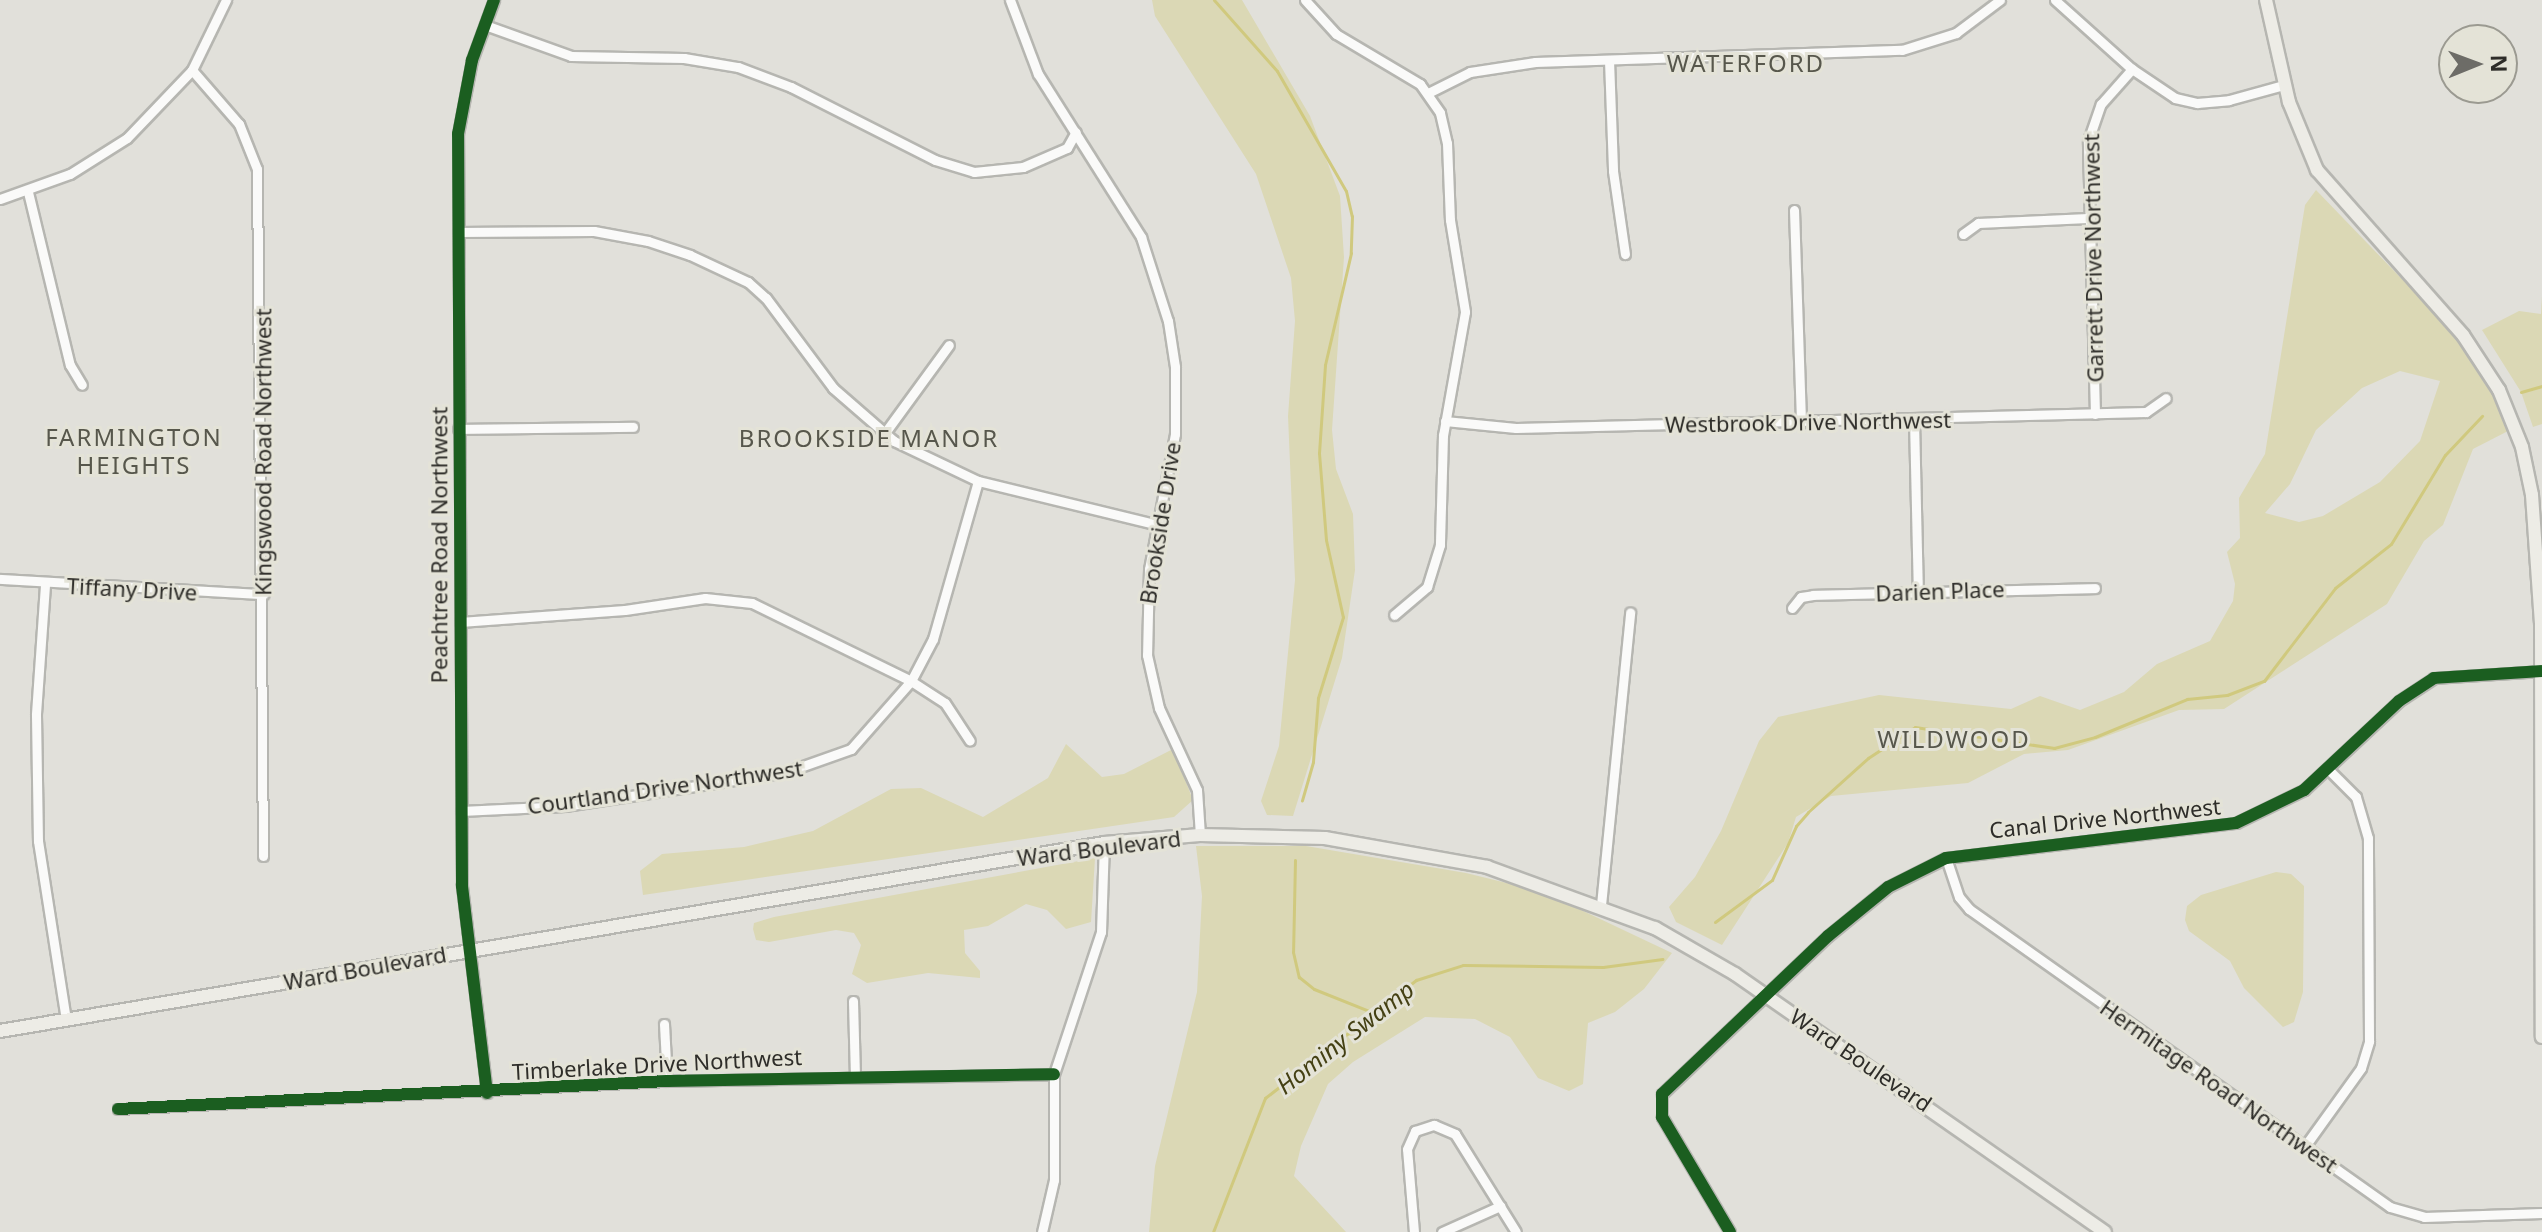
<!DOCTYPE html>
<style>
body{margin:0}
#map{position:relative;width:2542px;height:1232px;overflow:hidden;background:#e1e0da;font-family:"Noto Sans",sans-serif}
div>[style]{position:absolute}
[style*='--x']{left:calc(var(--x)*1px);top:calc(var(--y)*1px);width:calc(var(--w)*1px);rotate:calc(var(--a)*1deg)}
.green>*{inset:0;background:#dbd8b5}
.stream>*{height:3px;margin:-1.5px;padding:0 1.5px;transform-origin:1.5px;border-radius:1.5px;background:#d0c97e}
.roads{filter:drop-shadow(2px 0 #b6b6b1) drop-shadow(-2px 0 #b6b6b1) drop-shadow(0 2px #b6b6b1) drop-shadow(0 -2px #b6b6b1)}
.minor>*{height:9px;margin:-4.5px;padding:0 4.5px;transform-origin:4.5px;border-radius:4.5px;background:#fafaf9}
.secondary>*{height:12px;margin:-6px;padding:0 6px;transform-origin:6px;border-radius:6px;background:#edece6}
.cycleway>*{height:12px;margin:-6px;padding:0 6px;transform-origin:6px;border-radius:6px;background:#1b5e20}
span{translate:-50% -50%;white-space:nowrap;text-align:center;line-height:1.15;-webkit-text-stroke:6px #e4e3d7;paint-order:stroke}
.street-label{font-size:22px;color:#2e2d29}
.neighbourhood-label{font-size:24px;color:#57574c;letter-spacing:2px}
.water-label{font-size:24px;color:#444014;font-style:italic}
.north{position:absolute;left:2438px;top:24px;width:80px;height:80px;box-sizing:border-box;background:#e4e3d7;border:2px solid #9b9a91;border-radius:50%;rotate:89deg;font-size:22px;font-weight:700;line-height:32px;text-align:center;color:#2e2d29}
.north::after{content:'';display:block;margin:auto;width:28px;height:36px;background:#6d6c67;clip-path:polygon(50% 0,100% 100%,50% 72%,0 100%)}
</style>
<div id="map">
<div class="green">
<i style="clip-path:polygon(1152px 0,1242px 0,1310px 116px,1340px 196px,1344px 257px,1332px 430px,1336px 469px,1353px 514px,1355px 570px,1342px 658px,1293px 816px,1267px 815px,1261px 801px,1279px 746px,1295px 580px,1288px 416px,1295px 321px,1291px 278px,1256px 174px,1155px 16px)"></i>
<i style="clip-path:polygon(evenodd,2316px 190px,2452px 331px,2485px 377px,2510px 430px,2473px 449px,2443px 525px,2424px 541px,2387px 604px,2224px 709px,2179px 710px,2068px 750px,2024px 754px,1968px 783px,1831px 796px,1796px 817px,1788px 843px,1722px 945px,1676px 922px,1669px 907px,1695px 877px,1721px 831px,1759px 741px,1778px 717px,1879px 695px,2011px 709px,2040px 696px,2080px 710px,2124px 692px,2157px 664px,2210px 641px,2233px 601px,2235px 584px,2227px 552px,2240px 538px,2239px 498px,2265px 454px,2305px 205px,2316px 190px,2400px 371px,2440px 381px,2420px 441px,2380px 482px,2323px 516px,2299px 522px,2265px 513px,2290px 484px,2316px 430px,2362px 388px,2400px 371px)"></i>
<i style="clip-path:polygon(2542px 296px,2542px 424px,2533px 427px,2521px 392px,2482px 330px,2519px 311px,2541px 314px)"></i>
<i style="clip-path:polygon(1066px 744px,1102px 777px,1124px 774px,1173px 749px,1193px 800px,1174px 817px,643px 895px,640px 871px,662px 854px,744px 847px,813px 831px,891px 789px,921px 788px,983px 817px,1048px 778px)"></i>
<i style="clip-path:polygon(1196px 846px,1306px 846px,1466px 873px,1519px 886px,1579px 909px,1672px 953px,1644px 989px,1615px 1012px,1588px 1023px,1583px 1084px,1569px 1091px,1538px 1078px,1510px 1037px,1475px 1019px,1425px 1017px,1353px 1062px,1328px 1084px,1301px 1146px,1294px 1176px,1346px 1232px,1149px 1232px,1155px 1166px,1197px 992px,1202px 896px)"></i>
<i style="clip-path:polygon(1095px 858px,1091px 922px,1066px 929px,1047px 910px,1026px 904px,988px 926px,964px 930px,965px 953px,980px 971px,980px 978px,928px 973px,867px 983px,852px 974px,861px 945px,854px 933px,836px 930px,769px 942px,756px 940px,753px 929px,754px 923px,774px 917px)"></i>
<i style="clip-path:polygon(2276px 872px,2291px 874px,2304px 886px,2303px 992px,2294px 1022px,2283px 1027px,2244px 988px,2230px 961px,2189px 931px,2185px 920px,2187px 906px,2201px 895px)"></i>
</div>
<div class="stream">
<i style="--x:1214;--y:0;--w:95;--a:48.4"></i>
<i style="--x:1277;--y:71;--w:138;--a:60.1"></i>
<i style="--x:1346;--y:191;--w:26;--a:77"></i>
<i style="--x:1352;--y:216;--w:37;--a:92"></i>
<i style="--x:1351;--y:253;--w:115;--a:103.1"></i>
<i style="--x:1325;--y:365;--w:88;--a:93.9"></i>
<i style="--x:1319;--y:453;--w:87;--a:85.4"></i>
<i style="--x:1326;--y:540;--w:79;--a:77.6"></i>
<i style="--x:1343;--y:617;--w:85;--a:107.2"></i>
<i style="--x:1318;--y:698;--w:64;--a:94.5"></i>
<i style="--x:1313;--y:762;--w:40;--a:106"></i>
<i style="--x:2521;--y:392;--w:22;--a:-16"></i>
<i style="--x:1295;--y:860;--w:92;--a:91.2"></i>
<i style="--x:1293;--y:952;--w:26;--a:77"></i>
<i style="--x:1299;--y:977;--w:19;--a:39"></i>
<i style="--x:1314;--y:989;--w:65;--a:21.8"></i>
<i style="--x:1715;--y:922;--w:71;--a:-36.4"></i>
<i style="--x:1772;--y:880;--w:59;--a:-66"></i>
<i style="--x:1796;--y:826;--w:18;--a:-49"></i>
<i style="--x:1808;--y:812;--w:81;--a:-42"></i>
<i style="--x:1868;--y:758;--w:56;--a:-33.4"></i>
<i style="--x:1915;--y:727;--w:141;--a:8.6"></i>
<i style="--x:2054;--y:748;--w:42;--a:-15"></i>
<i style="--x:2095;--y:737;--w:100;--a:-22.4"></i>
<i style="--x:2187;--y:699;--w:40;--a:-5.7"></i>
<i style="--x:2227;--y:695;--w:40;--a:-21"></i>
<i style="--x:2264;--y:681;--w:117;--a:-52.6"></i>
<i style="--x:2335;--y:588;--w:71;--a:-38.2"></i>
<i style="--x:2391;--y:544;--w:104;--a:-58.8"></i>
<i style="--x:2445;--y:455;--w:54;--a:-46.5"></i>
<i style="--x:1213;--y:1232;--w:144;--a:-68.8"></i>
<i style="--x:1265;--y:1098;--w:192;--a:-38"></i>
<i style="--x:1416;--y:980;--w:49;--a:-17.7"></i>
<i style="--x:1463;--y:965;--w:140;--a:0.8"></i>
<i style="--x:1603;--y:967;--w:60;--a:-7.7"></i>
</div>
<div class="roads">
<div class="minor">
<i style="--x:1010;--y:0;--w:79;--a:69.3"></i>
<i style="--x:1038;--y:74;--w:193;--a:57.7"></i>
<i style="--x:1141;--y:237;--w:88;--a:72.2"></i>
<i style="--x:1168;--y:321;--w:47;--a:81.3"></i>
<i style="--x:1175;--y:367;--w:67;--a:90"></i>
<i style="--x:1175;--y:434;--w:137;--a:100.9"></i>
<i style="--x:1149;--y:569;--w:86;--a:91.3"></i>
<i style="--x:1147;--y:655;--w:54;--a:77.2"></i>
<i style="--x:1159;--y:708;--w:90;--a:65.1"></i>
<i style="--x:1197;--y:790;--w:45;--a:86.2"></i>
<i style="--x:1305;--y:0;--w:46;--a:47.6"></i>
<i style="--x:1336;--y:34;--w:98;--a:30.8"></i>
<i style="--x:1420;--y:84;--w:35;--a:55"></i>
<i style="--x:1440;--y:113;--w:31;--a:77"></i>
<i style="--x:1447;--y:143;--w:77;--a:87.8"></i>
<i style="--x:1450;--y:220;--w:93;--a:80.7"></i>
<i style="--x:1465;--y:312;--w:125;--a:100.1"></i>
<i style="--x:1443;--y:435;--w:110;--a:91.6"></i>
<i style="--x:1440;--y:545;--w:44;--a:107.2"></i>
<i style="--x:1427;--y:587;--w:43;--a:139.7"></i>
<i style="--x:2055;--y:0;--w:103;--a:41.9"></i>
<i style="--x:2132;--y:69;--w:52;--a:34"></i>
<i style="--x:2175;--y:98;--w:23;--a:13"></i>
<i style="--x:2197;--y:103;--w:32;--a:-5"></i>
<i style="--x:2229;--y:100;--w:57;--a:-15.3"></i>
<i style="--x:485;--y:25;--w:91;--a:19.8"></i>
<i style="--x:571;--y:56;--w:113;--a:1"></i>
<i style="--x:684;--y:58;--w:55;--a:9.5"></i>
<i style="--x:738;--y:67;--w:57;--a:20.7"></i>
<i style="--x:791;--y:87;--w:161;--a:26.9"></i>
<i style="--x:935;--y:160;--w:41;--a:17.1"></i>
<i style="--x:974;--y:172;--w:49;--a:-5.8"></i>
<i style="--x:1023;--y:167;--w:48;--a:-23.4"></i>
<i style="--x:1067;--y:148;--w:18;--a:-61"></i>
<i style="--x:1609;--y:60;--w:111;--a:87.9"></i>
<i style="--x:1613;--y:171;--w:84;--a:81.8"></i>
<i style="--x:192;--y:70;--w:72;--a:49"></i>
<i style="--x:239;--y:124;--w:48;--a:68.2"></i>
<i style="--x:257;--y:169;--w:687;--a:89.5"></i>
<i style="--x:1428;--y:93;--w:47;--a:-26.6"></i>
<i style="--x:1470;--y:72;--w:66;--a:-8.7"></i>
<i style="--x:1535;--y:62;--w:367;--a:-1.9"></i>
<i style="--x:1902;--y:50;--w:57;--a:-17.5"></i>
<i style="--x:1956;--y:33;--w:55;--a:-36.9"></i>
<i style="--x:28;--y:192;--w:178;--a:76.4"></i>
<i style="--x:70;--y:365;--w:23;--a:59"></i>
<i style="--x:0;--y:199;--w:74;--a:-19.7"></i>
<i style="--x:70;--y:174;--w:67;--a:-32.3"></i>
<i style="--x:127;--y:138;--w:94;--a:-46.3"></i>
<i style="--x:192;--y:70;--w:78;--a:-64.1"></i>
<i style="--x:1794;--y:210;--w:213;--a:88.1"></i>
<i style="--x:458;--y:232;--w:136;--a:-0.4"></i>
<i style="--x:594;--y:231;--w:55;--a:10.5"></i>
<i style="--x:648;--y:241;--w:44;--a:18.4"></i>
<i style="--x:690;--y:255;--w:64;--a:25"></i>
<i style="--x:748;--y:282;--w:24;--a:42"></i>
<i style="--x:766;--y:298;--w:112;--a:53.3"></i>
<i style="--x:833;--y:388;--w:81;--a:41"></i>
<i style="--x:894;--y:441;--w:93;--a:25.5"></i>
<i style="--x:978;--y:481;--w:185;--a:13.7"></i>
<i style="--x:1963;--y:234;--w:19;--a:-36"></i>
<i style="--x:1978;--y:223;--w:110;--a:-2.6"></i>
<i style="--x:2095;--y:414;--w:273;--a:-91.5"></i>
<i style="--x:2088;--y:141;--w:39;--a:-71"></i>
<i style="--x:2101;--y:104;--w:47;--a:-48.5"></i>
<i style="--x:1914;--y:420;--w:171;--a:88.7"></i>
<i style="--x:1445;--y:421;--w:71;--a:5.6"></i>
<i style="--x:1516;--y:428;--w:630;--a:-1.45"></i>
<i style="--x:2146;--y:412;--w:24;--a:-35"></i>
<i style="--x:458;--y:429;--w:175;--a:-0.7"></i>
<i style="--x:884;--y:434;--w:110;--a:-53.9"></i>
<i style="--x:0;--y:579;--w:264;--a:3.3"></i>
<i style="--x:45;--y:585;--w:130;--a:94"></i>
<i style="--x:36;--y:715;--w:126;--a:89.1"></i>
<i style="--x:38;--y:841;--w:180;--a:81.1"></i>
<i style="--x:1792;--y:608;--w:14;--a:-51"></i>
<i style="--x:1801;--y:597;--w:12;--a:-9"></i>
<i style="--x:1813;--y:595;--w:282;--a:-1.4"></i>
<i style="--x:460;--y:622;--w:165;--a:-4.2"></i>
<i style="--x:625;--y:610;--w:81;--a:-8.5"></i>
<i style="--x:705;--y:598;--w:47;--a:6.1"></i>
<i style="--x:752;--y:603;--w:177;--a:26.1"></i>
<i style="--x:911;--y:681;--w:40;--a:32.9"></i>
<i style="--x:945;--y:703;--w:45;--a:56.7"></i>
<i style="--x:461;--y:811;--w:104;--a:-2.8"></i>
<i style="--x:565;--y:806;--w:224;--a:-8.7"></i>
<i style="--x:786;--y:772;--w:69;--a:-19.5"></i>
<i style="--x:851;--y:749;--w:91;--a:-48.6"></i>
<i style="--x:911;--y:681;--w:47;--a:-62.4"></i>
<i style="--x:933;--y:639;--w:164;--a:-74.1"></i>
<i style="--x:1946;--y:858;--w:41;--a:71.6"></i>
<i style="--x:1959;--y:897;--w:16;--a:50"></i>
<i style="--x:1969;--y:909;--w:516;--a:35.29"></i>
<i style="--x:2390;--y:1207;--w:35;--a:16"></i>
<i style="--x:2424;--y:1217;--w:118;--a:-1.9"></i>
<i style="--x:1601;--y:905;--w:294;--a:-84.3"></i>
<i style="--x:853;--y:1001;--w:74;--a:88.5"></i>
<i style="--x:664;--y:1024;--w:57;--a:87"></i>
<i style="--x:487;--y:1093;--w:209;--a:-96.9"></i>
<i style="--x:462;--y:886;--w:752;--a:-90.3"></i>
<i style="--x:458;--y:134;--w:75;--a:-79.3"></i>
<i style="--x:472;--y:60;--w:64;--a:-69.9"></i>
<i style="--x:118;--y:1109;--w:550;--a:-2.92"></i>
<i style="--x:667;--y:1081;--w:387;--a:-1"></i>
<i style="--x:2305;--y:1146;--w:96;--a:-54.3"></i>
<i style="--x:2361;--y:1068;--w:28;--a:-73"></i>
<i style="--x:2369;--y:1041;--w:203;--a:-90.3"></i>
<i style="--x:2368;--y:838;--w:43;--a:-106.3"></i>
<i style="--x:2356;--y:797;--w:40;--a:-135"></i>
<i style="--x:1042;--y:1232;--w:53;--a:-77"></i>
<i style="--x:1054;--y:1180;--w:106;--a:-90"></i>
<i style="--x:1054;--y:1074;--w:150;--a:-71.7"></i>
<i style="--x:1101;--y:932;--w:89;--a:-88.1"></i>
<i style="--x:1414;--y:1232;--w:83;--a:-94.8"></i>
<i style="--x:1407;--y:1149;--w:20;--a:-66"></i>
<i style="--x:1415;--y:1131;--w:20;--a:-18"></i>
<i style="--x:1434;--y:1125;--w:23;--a:23"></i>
<i style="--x:1455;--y:1134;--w:115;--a:58.1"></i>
<i style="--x:1442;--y:1232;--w:64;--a:-24.1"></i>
<i style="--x:1730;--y:1232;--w:134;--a:-120.6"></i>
<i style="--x:1662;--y:1117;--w:23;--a:-90"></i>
<i style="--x:1662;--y:1094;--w:229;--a:-43.6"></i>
<i style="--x:1828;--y:936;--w:77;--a:-39.2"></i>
<i style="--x:1888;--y:887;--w:65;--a:-26.6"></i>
<i style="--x:1946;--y:858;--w:292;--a:-6.9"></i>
<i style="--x:2236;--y:823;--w:76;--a:-25.9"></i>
<i style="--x:2304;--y:790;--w:130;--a:-43.1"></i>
<i style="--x:2399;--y:701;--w:42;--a:-33.3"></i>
<i style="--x:2434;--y:678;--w:108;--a:-3.7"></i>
</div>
<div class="secondary">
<i style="--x:2266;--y:0;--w:105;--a:77.3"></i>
<i style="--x:2289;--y:102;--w:74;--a:67.6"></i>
<i style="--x:2317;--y:170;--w:220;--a:48.5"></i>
<i style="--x:2463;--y:335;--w:66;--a:56.8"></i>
<i style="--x:2499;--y:390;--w:61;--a:68"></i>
<i style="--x:2522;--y:447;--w:49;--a:78.2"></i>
<i style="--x:2532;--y:495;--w:128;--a:86"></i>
<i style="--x:2541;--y:623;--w:414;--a:89.9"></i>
<i style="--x:0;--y:1031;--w:1120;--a:-9.66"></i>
<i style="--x:1104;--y:843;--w:96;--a:-4.8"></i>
<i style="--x:1200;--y:835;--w:125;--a:1.4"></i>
<i style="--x:1325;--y:838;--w:165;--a:10.1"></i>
<i style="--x:1487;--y:867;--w:179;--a:20"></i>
<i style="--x:1655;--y:928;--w:92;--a:29.9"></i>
<i style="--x:1735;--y:974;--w:451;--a:34.9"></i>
</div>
</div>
<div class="cycleway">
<i style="--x:487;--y:1093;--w:209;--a:-96.9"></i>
<i style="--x:462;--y:886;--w:752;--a:-90.3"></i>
<i style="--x:458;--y:134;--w:75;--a:-79.3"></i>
<i style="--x:472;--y:60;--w:64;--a:-69.9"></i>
<i style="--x:118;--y:1109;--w:550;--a:-2.92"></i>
<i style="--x:667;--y:1081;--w:387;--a:-1"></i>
<i style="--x:1730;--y:1232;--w:134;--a:-120.6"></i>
<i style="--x:1662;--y:1117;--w:23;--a:-90"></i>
<i style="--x:1662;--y:1094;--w:229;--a:-43.6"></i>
<i style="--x:1828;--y:936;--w:77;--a:-39.2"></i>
<i style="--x:1888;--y:887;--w:65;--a:-26.6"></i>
<i style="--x:1946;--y:858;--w:292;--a:-6.9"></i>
<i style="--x:2236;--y:823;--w:76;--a:-25.9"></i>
<i style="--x:2304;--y:790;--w:130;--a:-43.1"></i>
<i style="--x:2399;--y:701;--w:42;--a:-33.3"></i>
<i style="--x:2434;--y:678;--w:108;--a:-3.7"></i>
</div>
<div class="street-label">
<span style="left:2093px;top:258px;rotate:-91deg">Garrett Drive Northwest</span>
<span style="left:1808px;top:422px;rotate:-1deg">Westbrook Drive Northwest</span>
<span style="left:263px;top:452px;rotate:-90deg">Kingswood Road Northwest</span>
<span style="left:1160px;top:523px;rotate:-81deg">Brookside Drive</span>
<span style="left:439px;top:545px;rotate:-90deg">Peachtree Road Northwest</span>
<span style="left:132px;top:589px;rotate:3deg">Tiffany Drive</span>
<span style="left:1940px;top:591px;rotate:-2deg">Darien Place</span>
<span style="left:665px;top:787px;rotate:-8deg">Courtland Drive Northwest</span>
<span style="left:2105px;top:818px;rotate:-6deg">Canal Drive Northwest</span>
<span style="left:1099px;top:848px;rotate:-7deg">Ward Boulevard</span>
<span style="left:365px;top:968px;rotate:-10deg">Ward Boulevard</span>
<span style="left:1861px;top:1060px;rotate:34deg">Ward Boulevard</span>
<span style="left:657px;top:1064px;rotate:-3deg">Timberlake Drive Northwest</span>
<span style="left:2219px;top:1086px;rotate:35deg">Hermitage Road Northwest</span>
</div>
<div class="neighbourhood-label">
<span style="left:1746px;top:63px">WATERFORD</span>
<span style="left:134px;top:451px">FARMINGTON<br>HEIGHTS</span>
<span style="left:869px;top:438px">BROOKSIDE MANOR</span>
<span style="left:1954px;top:739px">WILDWOOD</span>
</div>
<div class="water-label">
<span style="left:1345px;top:1037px;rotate:-38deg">Hominy Swamp</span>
</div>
<div class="north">N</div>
</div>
